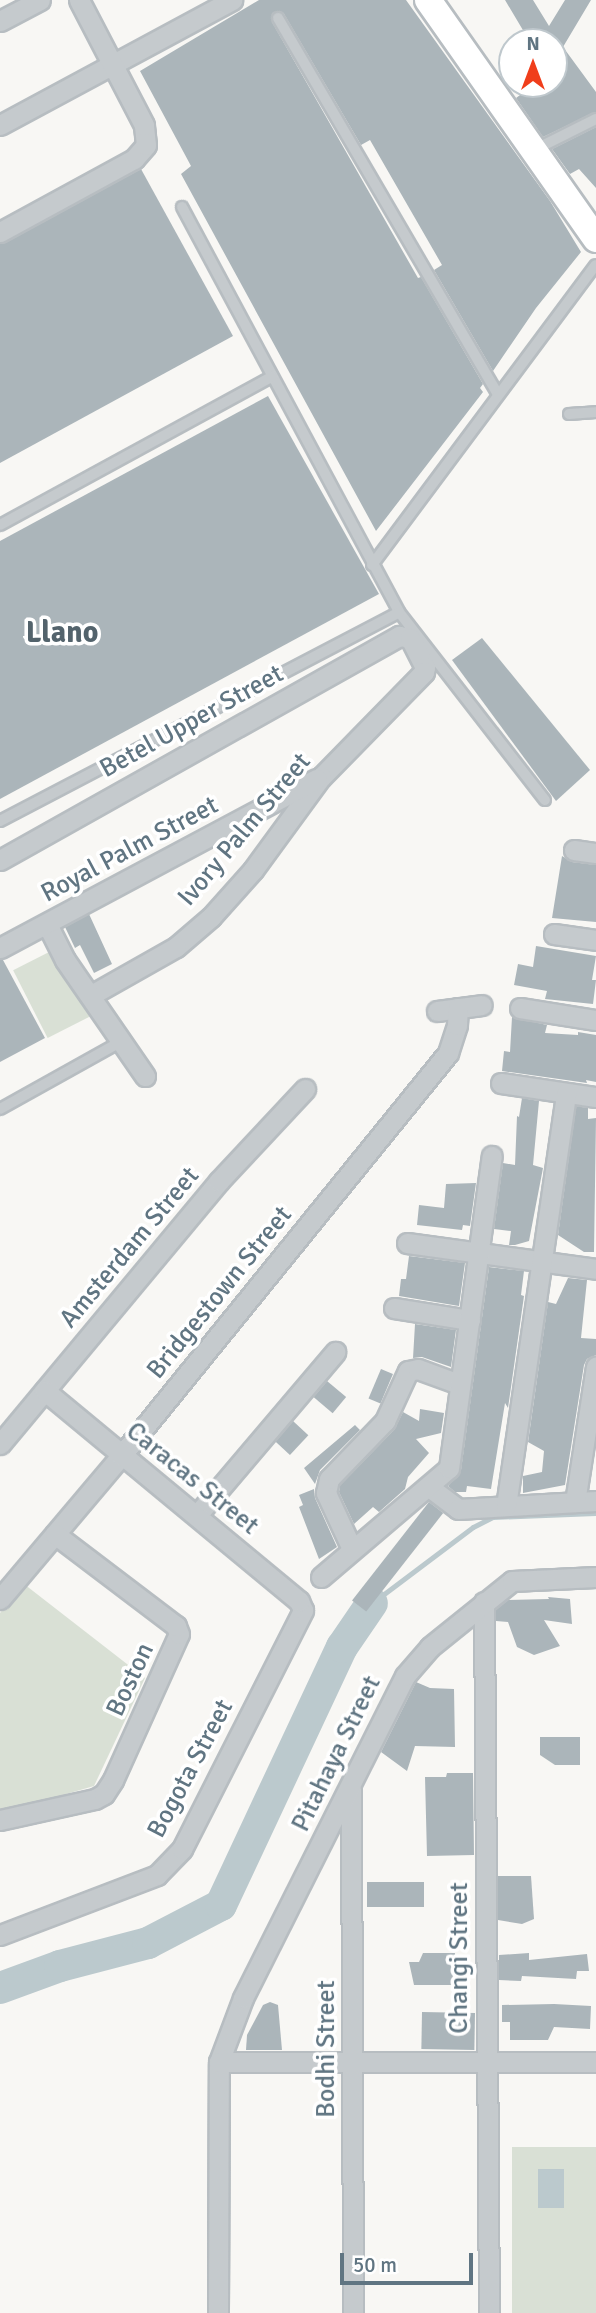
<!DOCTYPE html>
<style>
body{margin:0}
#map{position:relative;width:596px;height:2313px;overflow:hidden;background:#f8f7f4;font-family:Signika,sans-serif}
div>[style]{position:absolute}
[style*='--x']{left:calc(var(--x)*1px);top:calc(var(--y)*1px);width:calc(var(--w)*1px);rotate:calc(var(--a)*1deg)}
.green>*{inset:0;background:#d9e0d5;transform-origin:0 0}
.water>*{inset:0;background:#bbc9cd;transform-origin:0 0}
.stream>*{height:5px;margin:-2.5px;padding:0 2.5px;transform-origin:2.5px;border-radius:2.5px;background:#bbc9cd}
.river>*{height:32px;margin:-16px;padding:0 16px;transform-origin:16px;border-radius:16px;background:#bbc9cd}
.building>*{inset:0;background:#abb5ba;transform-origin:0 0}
.roads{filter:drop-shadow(2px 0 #b7bdc1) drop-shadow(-2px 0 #b7bdc1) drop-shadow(0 2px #b7bdc1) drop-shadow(0 -2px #b7bdc1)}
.lane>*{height:10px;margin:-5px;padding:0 5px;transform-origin:5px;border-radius:5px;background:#c5cacd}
.street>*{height:19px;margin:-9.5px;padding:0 9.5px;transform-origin:9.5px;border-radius:9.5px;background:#c5cacd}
.secondary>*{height:26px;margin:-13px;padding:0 13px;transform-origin:13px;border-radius:13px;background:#fff}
span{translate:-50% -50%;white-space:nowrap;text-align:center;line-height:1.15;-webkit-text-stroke:7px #fff;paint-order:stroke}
.street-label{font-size:26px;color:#607582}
.quarter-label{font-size:30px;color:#53636c;font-weight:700}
.north{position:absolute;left:498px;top:28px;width:70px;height:70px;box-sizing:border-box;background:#fff;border:2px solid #bfc8cd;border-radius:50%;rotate:0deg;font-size:19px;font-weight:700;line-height:28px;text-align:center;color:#607582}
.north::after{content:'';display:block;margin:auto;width:24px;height:32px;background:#f03e1b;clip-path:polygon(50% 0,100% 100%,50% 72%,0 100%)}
.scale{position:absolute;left:340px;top:2253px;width:133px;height:32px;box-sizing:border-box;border:4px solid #607582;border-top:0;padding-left:9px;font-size:21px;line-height:24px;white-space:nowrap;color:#607582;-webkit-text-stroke:5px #fff;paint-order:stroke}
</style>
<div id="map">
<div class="green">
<i style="left:55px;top:949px;width:76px;height:47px;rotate:63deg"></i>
<i style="clip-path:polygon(24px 1584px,145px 1678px,94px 1786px,0 1813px,0 1613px)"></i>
<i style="left:512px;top:2147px;width:84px;height:166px"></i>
</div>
<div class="water">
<i style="left:564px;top:2169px;width:39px;height:26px;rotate:90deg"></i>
</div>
<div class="stream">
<i style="--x:372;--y:1603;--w:126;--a:-37"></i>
<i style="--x:473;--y:1527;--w:22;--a:-27"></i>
<i style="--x:493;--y:1517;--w:103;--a:-2.2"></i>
</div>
<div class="river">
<i style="--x:0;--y:1988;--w:64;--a:-20.1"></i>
<i style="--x:60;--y:1966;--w:91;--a:-14.6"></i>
<i style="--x:148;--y:1943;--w:82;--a:-27.5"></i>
<i style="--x:221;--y:1905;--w:285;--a:-64.9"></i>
<i style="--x:342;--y:1647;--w:53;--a:-55.7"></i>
</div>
<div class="building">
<i style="clip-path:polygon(259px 0,406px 0,550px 201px,581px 252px,536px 308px,493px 371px,434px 270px,442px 265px,370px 140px,361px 145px,284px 14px,279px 11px,272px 14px,272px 22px,418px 278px,421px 277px,483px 384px,480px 388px,483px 392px,376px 531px,181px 174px,191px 166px,140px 71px)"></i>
<i style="clip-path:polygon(505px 0,533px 0,549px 26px,565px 0,591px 0,563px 47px,596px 92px,596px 112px,543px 137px,516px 98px,535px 84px,554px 84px,554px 42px,530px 42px)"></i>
<i style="clip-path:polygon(596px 127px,596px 188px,579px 169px,570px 174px,552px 149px)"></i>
<i style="clip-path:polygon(141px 169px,233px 336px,0 463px,0 244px)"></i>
<i style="clip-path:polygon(268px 396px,379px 594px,0 799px,0 541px)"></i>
<i style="clip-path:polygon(482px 638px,590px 770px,556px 801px,452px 660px)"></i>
<i style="clip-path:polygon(562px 856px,572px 862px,596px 865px,596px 922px,552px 918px)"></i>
<i style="clip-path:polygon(89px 914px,112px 964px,94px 973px,80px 945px,75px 948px,65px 927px)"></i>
<i style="clip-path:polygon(536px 946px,596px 956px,592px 980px,596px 980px,593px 1004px,545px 999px,547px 991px,514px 985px,518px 964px,533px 967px)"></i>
<i style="clip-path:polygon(0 960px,3px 960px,45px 1038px,0 1062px)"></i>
<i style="clip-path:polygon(512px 1017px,547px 1025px,545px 1033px,578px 1035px,578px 1032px,596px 1035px,596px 1082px,586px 1080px,587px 1083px,502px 1071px,504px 1051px,510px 1052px)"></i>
<i style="clip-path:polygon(522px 1098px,539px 1101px,533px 1165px,543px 1168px,529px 1241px,515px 1245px,509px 1245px,511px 1231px,494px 1229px,503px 1163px,515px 1165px,517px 1116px,519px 1117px)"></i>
<i style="clip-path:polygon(576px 1106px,588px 1108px,588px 1119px,596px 1118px,594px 1252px,584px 1252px,558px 1235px)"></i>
<i style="clip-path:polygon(476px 1183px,470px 1226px,463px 1225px,462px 1230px,417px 1225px,419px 1205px,444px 1208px,446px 1184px)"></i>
<i style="clip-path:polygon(409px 1256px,465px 1263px,459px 1306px,399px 1296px,401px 1279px,406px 1279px)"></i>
<i style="clip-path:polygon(489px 1267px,524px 1271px,521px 1295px,524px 1296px,508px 1408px,505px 1403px,491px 1489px,467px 1486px,466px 1492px,455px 1492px,448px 1486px,461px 1470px)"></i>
<i style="clip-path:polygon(568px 1278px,587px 1280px,581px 1338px,596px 1339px,596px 1355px,587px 1359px,584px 1365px,565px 1485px,523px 1493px,523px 1476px,542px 1472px,544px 1451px,528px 1442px,548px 1302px,556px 1304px)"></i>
<i style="clip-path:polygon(415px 1324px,456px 1330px,451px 1367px,422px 1357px,413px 1358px)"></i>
<i style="left:381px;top:1369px;width:13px;height:32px;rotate:23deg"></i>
<i style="left:327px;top:1381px;width:25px;height:21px;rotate:40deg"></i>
<i style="clip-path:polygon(420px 1409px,444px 1413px,441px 1433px,416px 1439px,429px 1453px,408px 1477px,405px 1489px,379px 1512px,373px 1507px,354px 1524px,339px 1492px,340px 1485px,394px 1430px,403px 1412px,419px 1421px)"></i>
<i style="left:293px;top:1421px;width:21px;height:27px;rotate:43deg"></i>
<i style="clip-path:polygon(355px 1425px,360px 1430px,320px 1470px,315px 1484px,304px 1468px)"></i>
<i style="clip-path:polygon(314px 1489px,315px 1498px,337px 1547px,319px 1559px,299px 1507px,303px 1505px,299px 1495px)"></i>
<i style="left:429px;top:1502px;width:18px;height:125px;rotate:38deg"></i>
<i style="clip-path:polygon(548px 1597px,570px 1599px,572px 1624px,544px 1620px,560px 1646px,534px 1655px,517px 1647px,508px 1622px,496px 1621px,496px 1609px,508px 1600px,549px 1599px)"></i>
<i style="clip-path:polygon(416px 1682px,430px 1688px,454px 1689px,455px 1747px,415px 1746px,407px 1771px,381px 1752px)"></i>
<i style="clip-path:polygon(540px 1737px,580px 1737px,580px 1765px,555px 1765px,540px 1755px)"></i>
<i style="clip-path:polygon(447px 1773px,473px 1773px,474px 1855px,427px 1856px,425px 1777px,446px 1777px)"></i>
<i style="clip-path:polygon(498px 1876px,531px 1876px,534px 1919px,522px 1924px,498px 1920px)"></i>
<i style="left:367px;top:1882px;width:57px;height:25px"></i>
<i style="clip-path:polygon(423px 1953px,455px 1953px,453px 1985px,414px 1985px,409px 1962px,419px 1962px)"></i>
<i style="clip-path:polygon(529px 1953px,529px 1960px,587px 1954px,589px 1971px,577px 1971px,576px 1979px,522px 1976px,521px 1981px,499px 1980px,499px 1955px)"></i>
<i style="clip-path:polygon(270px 2002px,278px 2005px,282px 2050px,246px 2050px,247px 2035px,263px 2005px)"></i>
<i style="clip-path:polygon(554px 2004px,591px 2006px,590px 2029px,554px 2027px,548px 2040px,510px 2040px,510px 2022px,502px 2022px,502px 2005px)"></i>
<i style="left:422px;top:2012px;width:53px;height:37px;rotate:1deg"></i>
</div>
<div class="roads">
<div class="lane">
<i style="--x:278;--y:18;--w:436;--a:59.7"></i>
<i style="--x:536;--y:149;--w:67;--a:-26.6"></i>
<i style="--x:182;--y:207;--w:459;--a:61.8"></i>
<i style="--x:399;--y:612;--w:238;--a:52.2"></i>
<i style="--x:569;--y:414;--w:27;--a:-4"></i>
<i style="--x:0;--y:525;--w:310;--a:-28.6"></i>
<i style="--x:372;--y:565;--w:374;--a:-53.3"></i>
<i style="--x:0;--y:821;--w:450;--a:-27.6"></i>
<i style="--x:0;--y:1109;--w:140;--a:-29.1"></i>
</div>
<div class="street">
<i style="--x:0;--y:21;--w:45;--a:-27.7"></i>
<i style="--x:0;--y:125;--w:264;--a:-28.3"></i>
<i style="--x:0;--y:232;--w:153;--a:-28.6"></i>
<i style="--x:134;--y:159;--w:18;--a:-49"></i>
<i style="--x:146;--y:145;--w:20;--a:-96"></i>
<i style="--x:144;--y:125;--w:141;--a:-117.5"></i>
<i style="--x:574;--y:850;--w:22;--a:8"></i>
<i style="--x:0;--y:860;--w:458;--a:-29.3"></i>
<i style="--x:399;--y:636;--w:11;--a:10"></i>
<i style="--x:410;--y:638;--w:33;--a:63"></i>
<i style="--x:425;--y:667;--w:5;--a:101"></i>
<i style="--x:424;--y:672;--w:147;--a:134.4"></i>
<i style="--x:321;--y:777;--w:115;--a:126.2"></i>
<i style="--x:253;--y:870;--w:63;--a:131.8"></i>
<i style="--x:211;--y:917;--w:46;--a:139.4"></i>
<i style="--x:176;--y:947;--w:98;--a:150.5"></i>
<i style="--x:47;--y:924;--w:40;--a:63.4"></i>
<i style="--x:65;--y:960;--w:141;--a:55.4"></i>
<i style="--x:554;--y:934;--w:42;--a:8.1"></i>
<i style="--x:0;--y:948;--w:359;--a:-28.1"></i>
<i style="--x:520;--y:1008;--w:77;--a:9"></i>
<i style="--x:437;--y:1011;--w:45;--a:-7.6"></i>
<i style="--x:501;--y:1083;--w:96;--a:8.4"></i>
<i style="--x:407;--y:1243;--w:191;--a:7.8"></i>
<i style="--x:394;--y:1308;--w:77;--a:9"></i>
<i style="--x:0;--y:1444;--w:342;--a:-50.2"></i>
<i style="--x:219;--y:1181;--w:126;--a:-46.9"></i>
<i style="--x:429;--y:1487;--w:36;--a:37"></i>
<i style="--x:458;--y:1509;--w:138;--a:-3.3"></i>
<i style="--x:575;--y:1502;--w:137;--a:-81.2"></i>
<i style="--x:506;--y:1506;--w:417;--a:-81.7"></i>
<i style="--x:197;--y:1515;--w:214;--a:-49.7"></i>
<i style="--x:352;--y:1549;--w:62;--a:-114.9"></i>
<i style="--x:326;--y:1493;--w:14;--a:-78"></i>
<i style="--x:329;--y:1479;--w:81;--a:-46"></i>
<i style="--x:385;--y:1421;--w:55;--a:-65.3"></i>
<i style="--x:408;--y:1371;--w:10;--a:-11"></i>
<i style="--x:418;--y:1369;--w:44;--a:20.1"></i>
<i style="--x:321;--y:1577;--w:168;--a:-40.4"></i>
<i style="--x:449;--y:1468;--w:315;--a:-82.2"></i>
<i style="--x:0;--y:1599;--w:187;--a:-49.8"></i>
<i style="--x:121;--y:1456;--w:519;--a:-50.94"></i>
<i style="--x:448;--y:1053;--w:29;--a:-72"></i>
<i style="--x:457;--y:1025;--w:17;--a:-87"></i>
<i style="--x:484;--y:1602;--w:711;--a:89.6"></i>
<i style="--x:351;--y:1789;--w:524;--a:89.78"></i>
<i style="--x:0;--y:1820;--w:97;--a:-12.5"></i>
<i style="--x:95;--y:1799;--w:10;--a:-29"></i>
<i style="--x:104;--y:1794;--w:17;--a:-57"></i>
<i style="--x:113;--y:1780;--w:160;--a:-65.7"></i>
<i style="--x:179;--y:1634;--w:9;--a:-111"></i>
<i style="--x:176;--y:1626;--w:152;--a:-142.8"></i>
<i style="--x:0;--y:1935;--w:168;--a:-20.9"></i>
<i style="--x:157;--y:1875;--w:36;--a:-46"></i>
<i style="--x:182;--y:1849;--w:268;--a:-63.1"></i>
<i style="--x:303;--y:1610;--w:10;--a:-114"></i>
<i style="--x:299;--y:1601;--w:330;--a:-140.4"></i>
<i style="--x:219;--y:2062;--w:68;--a:-69.4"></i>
<i style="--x:243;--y:1998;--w:360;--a:-63.3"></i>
<i style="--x:405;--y:1676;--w:38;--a:-49"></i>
<i style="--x:430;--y:1647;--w:105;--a:-38.8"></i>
<i style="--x:512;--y:1581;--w:84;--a:-2.7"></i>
<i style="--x:218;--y:2313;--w:251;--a:-89.8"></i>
<i style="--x:219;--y:2062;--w:377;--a:0"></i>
</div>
<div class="secondary">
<i style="--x:428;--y:0;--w:292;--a:54.9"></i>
</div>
</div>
<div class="street-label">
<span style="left:192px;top:722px;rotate:-29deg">Betel Upper Street</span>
<span style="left:245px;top:830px;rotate:-50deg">Ivory Palm Street</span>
<span style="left:130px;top:850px;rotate:-28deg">Royal Palm Street</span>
<span style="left:130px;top:1248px;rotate:-50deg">Amsterdam Street</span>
<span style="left:220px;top:1293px;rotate:-51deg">Bridgestown Street</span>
<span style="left:192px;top:1479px;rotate:39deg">Caracas Street</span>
<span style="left:131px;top:1680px;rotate:-65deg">Boston</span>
<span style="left:337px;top:1754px;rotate:-64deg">Pitahaya Street</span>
<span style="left:191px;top:1769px;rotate:-62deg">Bogota Street</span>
<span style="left:460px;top:1958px;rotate:-90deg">Changi Street</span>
<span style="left:327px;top:2049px;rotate:-90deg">Bodhi Street</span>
</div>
<div class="quarter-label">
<span style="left:62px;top:633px">Llano</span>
</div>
<div class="north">N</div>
<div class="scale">50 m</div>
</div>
